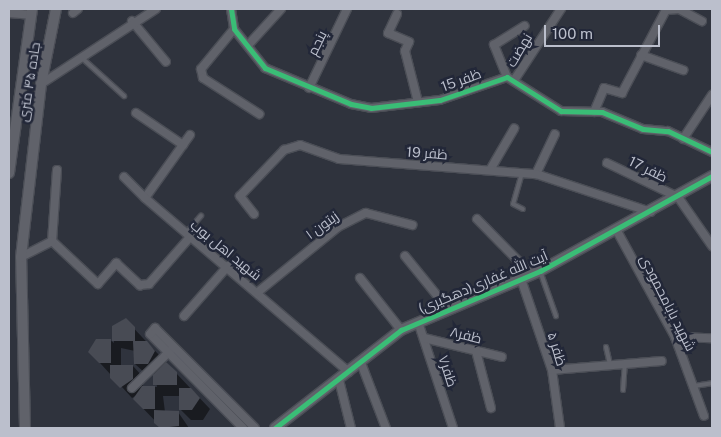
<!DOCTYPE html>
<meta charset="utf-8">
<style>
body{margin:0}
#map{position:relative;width:721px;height:437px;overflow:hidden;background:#2f333d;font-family:"Public Sans",Cairo,sans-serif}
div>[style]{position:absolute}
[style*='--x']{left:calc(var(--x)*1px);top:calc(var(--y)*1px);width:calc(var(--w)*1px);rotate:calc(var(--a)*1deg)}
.shadow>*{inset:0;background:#0007}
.building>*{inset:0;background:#484b54}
.roads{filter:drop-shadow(1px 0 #4b4e56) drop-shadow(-1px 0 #4b4e56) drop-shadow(0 1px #4b4e56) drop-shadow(0 -1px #4b4e56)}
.service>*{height:4px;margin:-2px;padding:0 2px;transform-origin:2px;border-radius:2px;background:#60626a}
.minor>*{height:8px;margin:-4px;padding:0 4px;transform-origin:4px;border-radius:4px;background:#60626a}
.tertiary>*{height:10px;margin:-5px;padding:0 5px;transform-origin:5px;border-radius:5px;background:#60626a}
.cycleway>*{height:5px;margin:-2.5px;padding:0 2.5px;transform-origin:2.5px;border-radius:2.5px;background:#3abd76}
span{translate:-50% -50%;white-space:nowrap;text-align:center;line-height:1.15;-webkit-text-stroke:5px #222738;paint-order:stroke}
.street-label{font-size:14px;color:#bbbfcc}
.frame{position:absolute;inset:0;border:10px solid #bbbfcc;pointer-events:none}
.scale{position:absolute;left:544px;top:25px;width:116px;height:22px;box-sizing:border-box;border:2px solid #bbbfcc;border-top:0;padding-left:6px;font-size:15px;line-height:18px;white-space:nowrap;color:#bbbfcc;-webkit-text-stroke:4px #222738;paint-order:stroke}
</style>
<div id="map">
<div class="shadow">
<i style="clip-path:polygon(evenodd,125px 319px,210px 409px,203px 420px,191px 420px,180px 409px,180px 396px,163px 396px,165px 412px,178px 412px,189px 428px,162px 428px,134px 399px,137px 395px,132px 398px,90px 352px,110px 340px,114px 343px,114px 326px,125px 319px,121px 348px,135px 351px,135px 364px,146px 374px,155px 374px,157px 387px,143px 387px,143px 377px,133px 366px,121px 366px,121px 348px)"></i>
</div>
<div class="building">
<i style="clip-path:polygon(126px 318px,135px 327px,135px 341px,112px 341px,112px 326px)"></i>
<i style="clip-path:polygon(96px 339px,111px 339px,111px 363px,99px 363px,88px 352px)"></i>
<i style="clip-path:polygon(133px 341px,147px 341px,155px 351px,148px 364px,134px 364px)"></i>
<i style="clip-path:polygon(166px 362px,177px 372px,177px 385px,153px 385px,153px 375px)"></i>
<i style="clip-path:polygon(110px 365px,133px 365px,133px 379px,120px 388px,110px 378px)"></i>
<i style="clip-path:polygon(142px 386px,155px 386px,155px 409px,143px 409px,133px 399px)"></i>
<i style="clip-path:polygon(179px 388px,191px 388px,200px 398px,192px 410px,179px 410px)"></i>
<i style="clip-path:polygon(154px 410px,179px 411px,179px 426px,160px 428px,154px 423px)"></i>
</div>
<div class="roads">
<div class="service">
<i style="--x:82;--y:58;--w:57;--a:42.1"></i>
<i style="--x:522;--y:173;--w:32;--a:106"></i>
<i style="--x:513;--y:204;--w:11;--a:27"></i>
<i style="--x:186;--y:233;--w:23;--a:-49"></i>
<i style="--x:540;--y:271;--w:48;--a:70.4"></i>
<i style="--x:606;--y:347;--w:17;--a:77"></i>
<i style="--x:694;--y:386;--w:18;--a:-9"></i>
<i style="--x:623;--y:390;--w:27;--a:-86"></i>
</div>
<div class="minor">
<i style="--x:231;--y:9;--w:20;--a:81"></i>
<i style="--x:234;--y:29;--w:50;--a:51.5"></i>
<i style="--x:265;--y:68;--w:93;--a:22.7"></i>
<i style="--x:351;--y:104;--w:20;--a:11"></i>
<i style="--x:371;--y:108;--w:69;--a:-6.6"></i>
<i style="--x:440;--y:100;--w:71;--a:-18.9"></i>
<i style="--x:507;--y:77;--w:64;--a:32.2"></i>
<i style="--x:561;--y:111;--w:41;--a:1.4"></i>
<i style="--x:602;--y:112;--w:44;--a:22.5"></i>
<i style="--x:643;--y:129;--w:25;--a:5"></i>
<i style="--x:668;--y:131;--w:49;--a:25.5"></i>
<i style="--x:9;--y:13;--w:21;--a:5"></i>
<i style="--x:73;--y:13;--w:6;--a:-39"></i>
<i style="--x:397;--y:14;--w:21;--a:115"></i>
<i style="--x:388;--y:33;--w:23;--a:23"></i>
<i style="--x:409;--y:42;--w:10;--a:114"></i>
<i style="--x:405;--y:51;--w:53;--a:75.7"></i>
<i style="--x:132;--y:21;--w:53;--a:50.3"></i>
<i style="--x:234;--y:29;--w:52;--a:129.5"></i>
<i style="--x:201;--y:69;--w:9;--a:77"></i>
<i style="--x:203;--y:78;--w:67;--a:32.7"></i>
<i style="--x:250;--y:43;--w:46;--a:-47.6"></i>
<i style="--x:641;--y:55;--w:45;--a:19.7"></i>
<i style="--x:507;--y:77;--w:35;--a:-112"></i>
<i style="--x:494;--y:45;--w:36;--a:-32"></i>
<i style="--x:515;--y:79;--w:84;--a:-56.7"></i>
<i style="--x:41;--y:84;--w:137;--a:-33.1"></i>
<i style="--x:309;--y:88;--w:88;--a:-64.3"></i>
<i style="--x:594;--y:112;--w:26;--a:-67"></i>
<i style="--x:604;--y:88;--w:19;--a:16"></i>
<i style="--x:622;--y:93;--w:94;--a:-62.1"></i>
<i style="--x:666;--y:10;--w:13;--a:-4"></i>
<i style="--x:679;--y:9;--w:26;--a:28"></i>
<i style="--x:136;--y:113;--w:57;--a:34.2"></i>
<i style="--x:190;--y:135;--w:77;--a:125.5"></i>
<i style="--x:145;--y:198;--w:268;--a:40.5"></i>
<i style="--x:683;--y:139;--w:53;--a:-56.6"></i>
<i style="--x:607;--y:163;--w:79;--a:25.6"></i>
<i style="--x:678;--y:197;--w:60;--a:55.2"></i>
<i style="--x:57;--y:170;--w:71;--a:94"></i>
<i style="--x:52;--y:241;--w:63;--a:43.1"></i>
<i style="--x:98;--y:284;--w:28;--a:-49"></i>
<i style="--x:116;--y:263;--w:33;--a:43"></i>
<i style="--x:140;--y:285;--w:9;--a:-6"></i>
<i style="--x:149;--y:284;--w:62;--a:-48.9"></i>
<i style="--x:490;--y:170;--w:48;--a:-59.7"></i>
<i style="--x:536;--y:174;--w:44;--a:-64.6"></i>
<i style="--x:124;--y:177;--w:30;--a:45"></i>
<i style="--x:254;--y:214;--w:23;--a:-128"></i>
<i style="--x:240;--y:196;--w:64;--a:-46.3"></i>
<i style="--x:284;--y:150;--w:17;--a:-17"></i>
<i style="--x:300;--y:145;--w:41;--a:19.7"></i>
<i style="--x:339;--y:159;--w:198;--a:4.4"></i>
<i style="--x:536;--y:174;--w:121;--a:18.3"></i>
<i style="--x:477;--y:219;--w:78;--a:45.5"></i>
<i style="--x:617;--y:231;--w:121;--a:61.3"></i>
<i style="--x:675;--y:337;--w:84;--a:69.8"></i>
<i style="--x:405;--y:256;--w:68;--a:50.9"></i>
<i style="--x:21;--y:257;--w:35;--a:-27"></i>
<i style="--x:360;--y:278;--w:66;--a:51.7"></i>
<i style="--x:521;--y:279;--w:96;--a:71.2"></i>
<i style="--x:552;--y:370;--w:59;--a:82.1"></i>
<i style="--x:258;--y:292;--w:103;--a:-39.1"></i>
<i style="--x:338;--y:227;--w:31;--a:-27"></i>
<i style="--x:366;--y:213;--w:48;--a:14.6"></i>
<i style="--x:184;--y:316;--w:67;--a:-48.7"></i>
<i style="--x:418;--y:322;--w:112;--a:71.7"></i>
<i style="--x:675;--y:337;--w:37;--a:2"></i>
<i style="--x:424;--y:338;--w:80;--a:13.7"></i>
<i style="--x:476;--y:351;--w:59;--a:75.3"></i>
<i style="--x:361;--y:363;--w:70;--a:69"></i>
<i style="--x:552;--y:370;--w:110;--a:-4.7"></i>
<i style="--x:339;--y:380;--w:49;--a:76"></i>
<i style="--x:132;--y:388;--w:54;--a:-44.3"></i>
<i style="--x:243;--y:428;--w:132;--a:-134.7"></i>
<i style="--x:150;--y:334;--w:8;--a:-50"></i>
<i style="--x:155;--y:328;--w:141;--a:45"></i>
</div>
<div class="tertiary">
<i style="--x:9;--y:173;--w:166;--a:-82"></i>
<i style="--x:25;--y:428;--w:171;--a:-91.3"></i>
<i style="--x:21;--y:257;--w:174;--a:-83.4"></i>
<i style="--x:41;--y:84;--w:76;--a:-78.7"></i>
<i style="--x:275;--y:428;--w:160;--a:-37.9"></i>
<i style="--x:401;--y:330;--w:151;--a:-23"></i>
<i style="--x:540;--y:271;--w:196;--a:-28.9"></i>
</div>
</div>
<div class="cycleway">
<i style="--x:231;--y:9;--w:20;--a:81"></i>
<i style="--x:234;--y:29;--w:50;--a:51.5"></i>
<i style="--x:265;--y:68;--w:93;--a:22.7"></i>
<i style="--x:351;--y:104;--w:20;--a:11"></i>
<i style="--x:371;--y:108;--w:69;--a:-6.6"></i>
<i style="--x:440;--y:100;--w:71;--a:-18.9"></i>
<i style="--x:507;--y:77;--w:64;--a:32.2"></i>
<i style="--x:561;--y:111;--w:41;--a:1.4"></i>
<i style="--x:602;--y:112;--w:44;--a:22.5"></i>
<i style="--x:643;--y:129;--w:25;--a:5"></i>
<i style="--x:668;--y:131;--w:49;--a:25.5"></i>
<i style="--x:275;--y:428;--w:160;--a:-37.9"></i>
<i style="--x:401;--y:330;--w:151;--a:-23"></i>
<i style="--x:540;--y:271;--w:196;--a:-28.9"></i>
</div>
<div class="street-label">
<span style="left:317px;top:43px;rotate:-64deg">پنجم</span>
<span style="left:519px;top:50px;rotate:-59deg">نهضت</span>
<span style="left:461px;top:80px;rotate:-20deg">ظفر 15</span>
<span style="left:29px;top:82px;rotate:-81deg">جاده ۴۵ متری</span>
<span style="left:427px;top:153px;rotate:4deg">ظفر 19</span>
<span style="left:648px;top:169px;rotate:26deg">ظفر 17</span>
<span style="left:322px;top:225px;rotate:-36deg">زیتون ۱</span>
<span style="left:226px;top:250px;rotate:39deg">شهید اهل بوب</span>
<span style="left:483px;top:282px;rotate:-23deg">آیت الله غفاری(دهگیری)</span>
<span style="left:668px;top:303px;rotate:63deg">شهید بابامحمودی</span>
<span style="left:466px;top:335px;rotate:14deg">ظفر۸</span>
<span style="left:557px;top:349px;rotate:73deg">ظفر ۵</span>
<span style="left:448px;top:371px;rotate:72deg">ظفر۷</span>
</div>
<div class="frame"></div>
<div class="scale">100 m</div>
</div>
